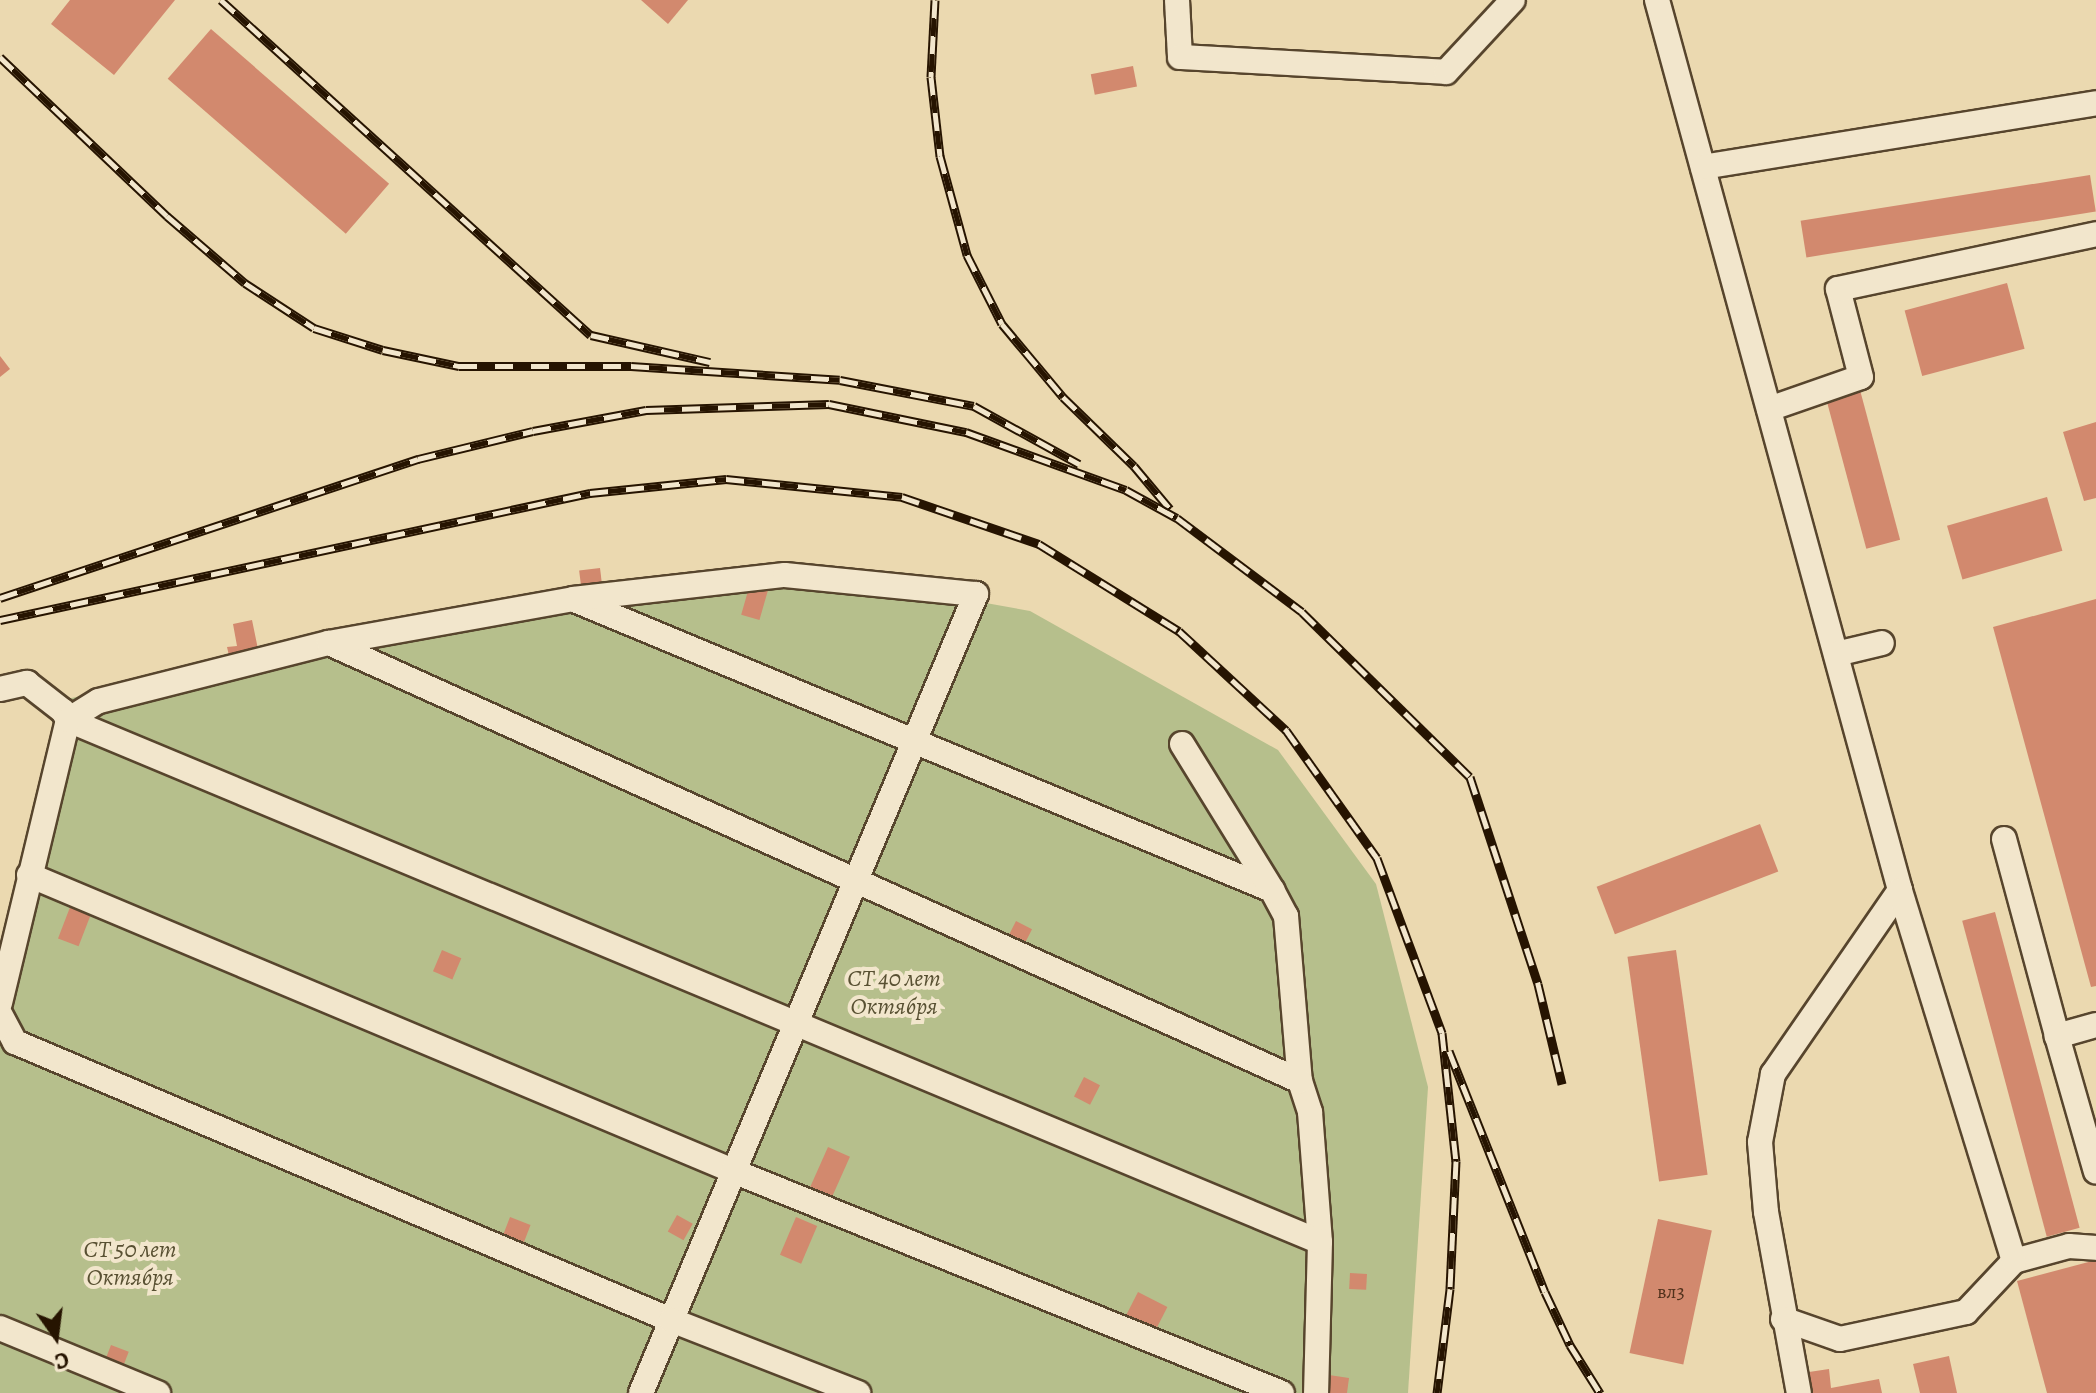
<!DOCTYPE html>
<meta charset="utf-8">
<style>
body{margin:0}
#map{position:relative;width:2096px;height:1393px;overflow:hidden;background:#ebd9b0;font-family:Alegreya,serif}
div>[style]{position:absolute}
[style*='--x']{left:calc(var(--x)*1px);top:calc(var(--y)*1px);width:calc(var(--w)*1px);rotate:calc(var(--a)*1deg)}
.green>*{inset:0;background:#b6bf8c}
.building>*{inset:0;background:#d2896e;transform-origin:0 0}
.roads{filter:drop-shadow(2px 0 #57452d) drop-shadow(-2px 0 #57452d) drop-shadow(0 2px #57452d) drop-shadow(0 -2px #57452d)}
.minor>*{height:24px;margin:-12px;padding:0 12px;transform-origin:12px;border-radius:12px;background:#f2e6cc}
.rail>*{height:9px;margin-top:-4.5px;transform-origin:0;background:repeating-linear-gradient(90deg,#f2e6cc 0 18px,#261401 0 36px);box-sizing:border-box;border-block:2px solid #261401}
span{translate:-50% -50%;white-space:nowrap;text-align:center;line-height:1.15;-webkit-text-stroke:8px #f2e6cc;paint-order:stroke}
.number-label{font-size:20px;color:#51311c}
.number-label span{-webkit-text-stroke-width:0}
.park-label{font-size:24px;color:#585032;font-style:italic}
.north{position:absolute;left:16px;top:1297px;width:80px;height:80px;-webkit-text-stroke:6px #f2e6cc;paint-order:stroke;rotate:166deg;font-size:22px;font-weight:700;line-height:32px;text-align:center;color:#261401}
.north::after{content:'';display:block;margin:auto;width:28px;height:36px;background:#261401;clip-path:polygon(50% 0,100% 100%,50% 72%,0 100%)}
</style>
<div id="map">
<div class="green">
<i style="clip-path:polygon(790px 568px,1030px 611px,1278px 750px,1376px 884px,1428px 1087px,1408px 1393px,0 1393px,0 1002px,62px 700px,564px 594px)"></i>
</div>
<div class="building">
<i style="clip-path:polygon(70px 0,175px 0,114px 75px,51px 24px)"></i>
<i style="clip-path:polygon(641px 0,688px 0,668px 24px)"></i>
<i style="left:211px;top:29px;width:236px;height:66px;rotate:41deg"></i>
<i style="left:1133px;top:66px;width:21px;height:43px;rotate:79deg"></i>
<i style="left:2090px;top:175px;width:37px;height:293px;rotate:81deg"></i>
<i style="left:2007px;top:283px;width:68px;height:106px;rotate:75deg"></i>
<i style="clip-path:polygon(0 356px,10px 369px,0 377px)"></i>
<i style="left:1860px;top:390px;width:155px;height:35px;rotate:75deg"></i>
<i style="clip-path:polygon(2096px 422px,2096px 498px,2084px 501px,2063px 432px)"></i>
<i style="left:2047px;top:497px;width:56px;height:104px;rotate:74deg"></i>
<i style="left:600px;top:568px;width:16px;height:21px;rotate:83deg"></i>
<i style="left:750px;top:584px;width:19px;height:32px;rotate:16deg"></i>
<i style="clip-path:polygon(2096px 599px,2096px 986px,2091px 987px,1993px 627px)"></i>
<i style="clip-path:polygon(252px 620px,259px 654px,230px 660px,227px 647px,237px 646px,233px 624px)"></i>
<i style="left:1760px;top:824px;width:51px;height:175px;rotate:69deg"></i>
<i style="left:72px;top:902px;width:22px;height:39px;rotate:21deg"></i>
<i style="left:1995px;top:912px;width:327px;height:34px;rotate:75deg"></i>
<i style="left:1016px;top:921px;width:18px;height:24px;rotate:27deg"></i>
<i style="left:442px;top:950px;width:21px;height:23px;rotate:23deg"></i>
<i style="left:1676px;top:950px;width:227px;height:49px;rotate:82deg"></i>
<i style="left:1084px;top:1077px;width:18px;height:22px;rotate:27deg"></i>
<i style="left:828px;top:1147px;width:24px;height:46px;rotate:24deg"></i>
<i style="left:677px;top:1215px;width:18px;height:19px;rotate:29deg"></i>
<i style="left:510px;top:1217px;width:22px;height:26px;rotate:21deg"></i>
<i style="left:796px;top:1217px;width:23px;height:41px;rotate:23deg"></i>
<i style="left:1658px;top:1219px;width:55px;height:137px;rotate:12deg"></i>
<i style="clip-path:polygon(2096px 1260px,2096px 1393px,2047px 1393px,2017px 1281px)"></i>
<i style="left:1350px;top:1273px;width:17px;height:16px;rotate:3deg"></i>
<i style="left:1138px;top:1292px;width:33px;height:31px;rotate:27deg"></i>
<i style="left:111px;top:1345px;width:19px;height:22px;rotate:21deg"></i>
<i style="clip-path:polygon(1949px 1356px,1957px 1393px,1920px 1393px,1913px 1364px)"></i>
<i style="clip-path:polygon(1829px 1369px,1831px 1388px,1879px 1379px,1882px 1393px,1812px 1393px,1809px 1372px)"></i>
<i style="clip-path:polygon(1329px 1375px,1349px 1378px,1347px 1393px,1327px 1393px)"></i>
</div>
<div class="roads">
<div class="minor">
<i style="--x:1177;--y:0;--w:57;--a:87"></i>
<i style="--x:1180;--y:57;--w:266;--a:3.2"></i>
<i style="--x:1446;--y:72;--w:98;--a:-47.1"></i>
<i style="--x:1657;--y:0;--w:923;--a:74.73"></i>
<i style="--x:1900;--y:890;--w:224;--a:124.6"></i>
<i style="--x:1773;--y:1074;--w:69;--a:100.8"></i>
<i style="--x:1760;--y:1142;--w:70;--a:85.1"></i>
<i style="--x:1766;--y:1212;--w:184;--a:79.7"></i>
<i style="--x:1703;--y:167;--w:398;--a:-9.2"></i>
<i style="--x:1769;--y:409;--w:97;--a:-19.2"></i>
<i style="--x:1861;--y:377;--w:91;--a:-104.6"></i>
<i style="--x:1838;--y:289;--w:264;--a:-12"></i>
<i style="--x:577;--y:601;--w:753;--a:22.58"></i>
<i style="--x:1272;--y:890;--w:30;--a:62"></i>
<i style="--x:1286;--y:916;--w:166;--a:85.2"></i>
<i style="--x:1300;--y:1081;--w:33;--a:72"></i>
<i style="--x:1310;--y:1112;--w:130;--a:85.6"></i>
<i style="--x:1320;--y:1242;--w:151;--a:91.5"></i>
<i style="--x:329;--y:643;--w:1065;--a:24.28"></i>
<i style="--x:1836;--y:654;--w:47;--a:-13.4"></i>
<i style="--x:0;--y:689;--w:28;--a:-13"></i>
<i style="--x:27;--y:683;--w:46;--a:37.9"></i>
<i style="--x:63;--y:711;--w:10;--a:61"></i>
<i style="--x:68;--y:720;--w:1356;--a:22.63"></i>
<i style="--x:1182;--y:744;--w:172;--a:58.3"></i>
<i style="--x:2004;--y:839;--w:204;--a:74.9"></i>
<i style="--x:29;--y:875;--w:764;--a:22.8"></i>
<i style="--x:733;--y:1171;--w:592;--a:22.02"></i>
<i style="--x:0;--y:1003;--w:291;--a:-76.5"></i>
<i style="--x:68;--y:720;--w:36;--a:-32"></i>
<i style="--x:99;--y:701;--w:237;--a:-14.2"></i>
<i style="--x:329;--y:643;--w:248;--a:-10.2"></i>
<i style="--x:573;--y:599;--w:213;--a:-6.5"></i>
<i style="--x:785;--y:575;--w:192;--a:5.7"></i>
<i style="--x:976;--y:594;--w:866;--a:112.75"></i>
<i style="--x:0;--y:1014;--w:32;--a:62"></i>
<i style="--x:15;--y:1042;--w:712;--a:22.97"></i>
<i style="--x:671;--y:1320;--w:201;--a:21.3"></i>
<i style="--x:2096;--y:1025;--w:41;--a:164.2"></i>
<i style="--x:2057;--y:1036;--w:141;--a:74"></i>
<i style="--x:2014;--y:1261;--w:57;--a:-15.3"></i>
<i style="--x:2069;--y:1246;--w:27;--a:4"></i>
<i style="--x:1783;--y:1319;--w:60;--a:19.3"></i>
<i style="--x:1840;--y:1339;--w:129;--a:-12.1"></i>
<i style="--x:1966;--y:1312;--w:70;--a:-46.7"></i>
<i style="--x:2014;--y:1261;--w:388;--a:-107.1"></i>
<i style="--x:0;--y:1328;--w:171;--a:22.4"></i>
</div>
</div>
<div class="rail">
<i style="--x:221;--y:0;--w:499;--a:42.2"></i>
<i style="--x:591;--y:335;--w:122;--a:12.8"></i>
<i style="--x:935;--y:0;--w:77;--a:93"></i>
<i style="--x:931;--y:77;--w:80;--a:83.5"></i>
<i style="--x:940;--y:156;--w:103;--a:74.7"></i>
<i style="--x:967;--y:255;--w:77;--a:63.1"></i>
<i style="--x:1002;--y:324;--w:95;--a:50.1"></i>
<i style="--x:1063;--y:397;--w:99;--a:44.2"></i>
<i style="--x:1134;--y:466;--w:56;--a:50.1"></i>
<i style="--x:0;--y:57;--w:231;--a:43.6"></i>
<i style="--x:167;--y:216;--w:103;--a:40.7"></i>
<i style="--x:245;--y:283;--w:82;--a:33.1"></i>
<i style="--x:314;--y:328;--w:72;--a:17.7"></i>
<i style="--x:383;--y:350;--w:78;--a:11.9"></i>
<i style="--x:459;--y:366;--w:172;--a:0"></i>
<i style="--x:631;--y:366;--w:209;--a:3.8"></i>
<i style="--x:840;--y:380;--w:136;--a:11"></i>
<i style="--x:974;--y:406;--w:120;--a:28.9"></i>
<i style="--x:0;--y:598;--w:441;--a:-18.4"></i>
<i style="--x:418;--y:459;--w:118;--a:-13.7"></i>
<i style="--x:533;--y:431;--w:115;--a:-10.5"></i>
<i style="--x:646;--y:410;--w:183;--a:-1.9"></i>
<i style="--x:829;--y:404;--w:140;--a:11.6"></i>
<i style="--x:966;--y:432;--w:170;--a:19.9"></i>
<i style="--x:1126;--y:490;--w:58;--a:28.8"></i>
<i style="--x:1177;--y:518;--w:156;--a:36.9"></i>
<i style="--x:1302;--y:612;--w:235;--a:44.5"></i>
<i style="--x:1470;--y:777;--w:218;--a:71.8"></i>
<i style="--x:1538;--y:984;--w:103;--a:76.5"></i>
<i style="--x:0;--y:620;--w:604;--a:-12.15"></i>
<i style="--x:590;--y:493;--w:137;--a:-5.9"></i>
<i style="--x:726;--y:479;--w:177;--a:5.8"></i>
<i style="--x:902;--y:497;--w:145;--a:18.9"></i>
<i style="--x:1039;--y:544;--w:165;--a:31.9"></i>
<i style="--x:1179;--y:631;--w:146;--a:42.8"></i>
<i style="--x:1286;--y:730;--w:157;--a:54.6"></i>
<i style="--x:1377;--y:858;--w:187;--a:69.6"></i>
<i style="--x:1442;--y:1033;--w:129;--a:83.8"></i>
<i style="--x:1456;--y:1161;--w:128;--a:92.7"></i>
<i style="--x:1450;--y:1289;--w:105;--a:97.1"></i>
<i style="--x:1449;--y:1051;--w:259;--a:68.3"></i>
<i style="--x:1545;--y:1292;--w:59;--a:64.7"></i>
<i style="--x:1570;--y:1345;--w:57;--a:58"></i>
</div>
<div class="number-label">
<span style="left:1671px;top:1291px">вл3</span>
</div>
<div class="park-label">
<span style="left:894px;top:993px">СТ 40 лет<br>Октября</span>
<span style="left:130px;top:1264px">СТ 50 лет<br>Октября</span>
</div>
<div class="north">С</div>
</div>
